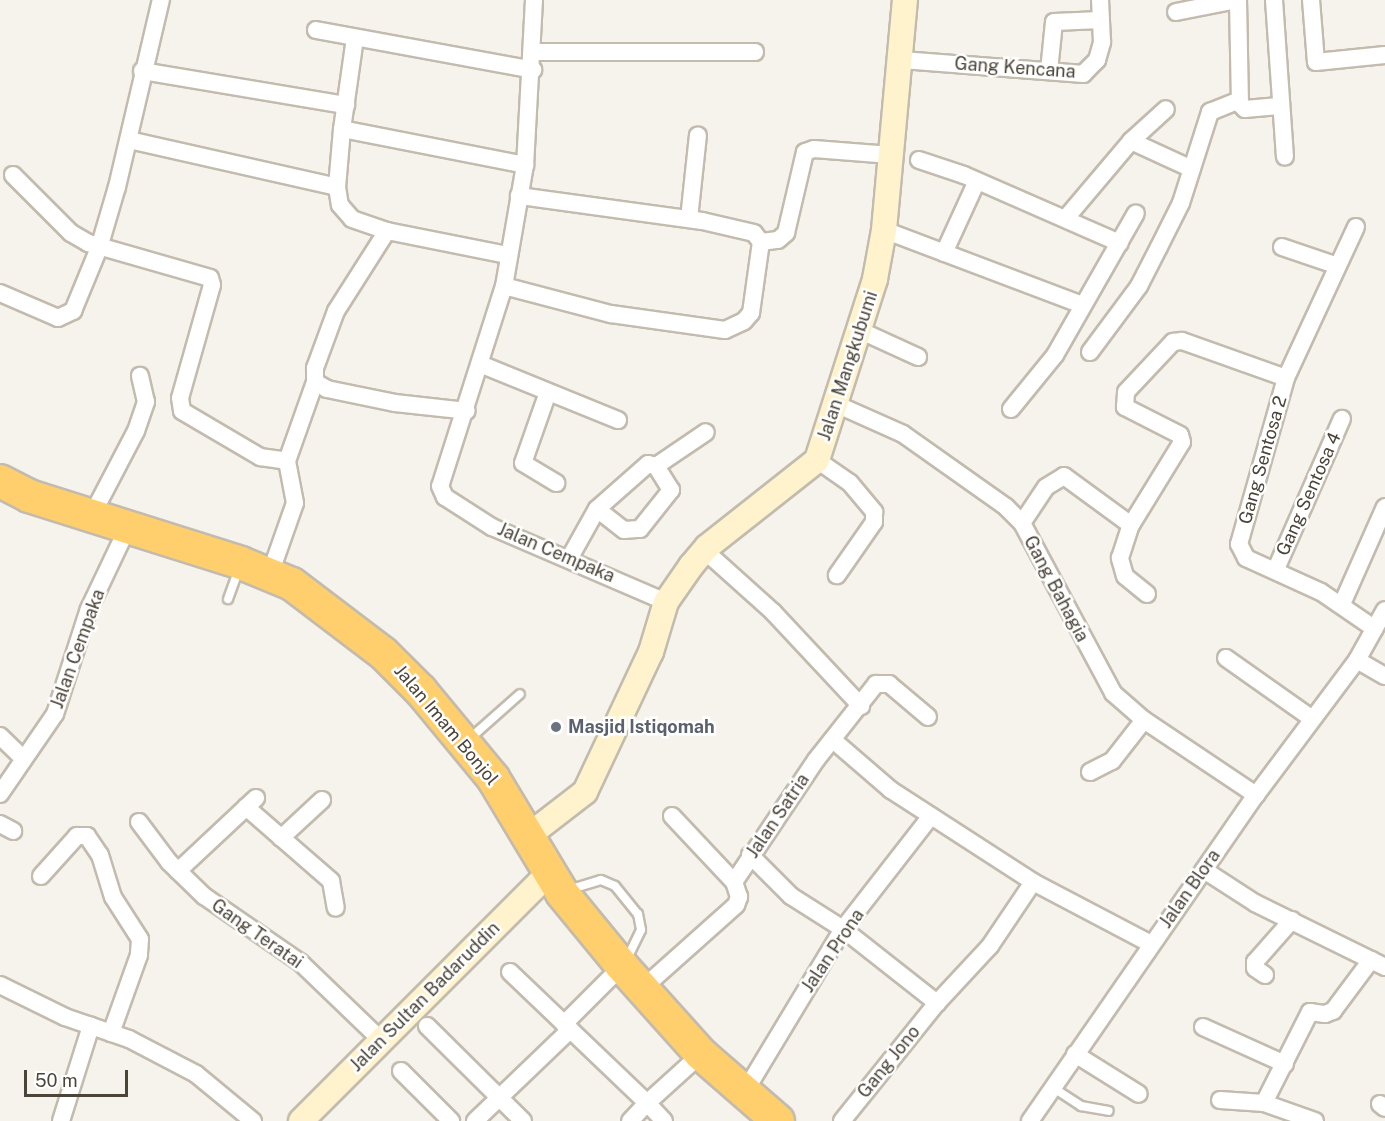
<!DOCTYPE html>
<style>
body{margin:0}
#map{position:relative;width:1385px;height:1121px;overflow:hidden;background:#f6f3ec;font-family:"Public Sans",sans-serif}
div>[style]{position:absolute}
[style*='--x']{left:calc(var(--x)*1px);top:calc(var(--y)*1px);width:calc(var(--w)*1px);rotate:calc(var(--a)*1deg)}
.roads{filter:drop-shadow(2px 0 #c2bbae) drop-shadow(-2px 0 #c2bbae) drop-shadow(0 2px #c2bbae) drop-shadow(0 -2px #c2bbae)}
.lane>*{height:8px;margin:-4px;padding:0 4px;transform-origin:4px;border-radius:4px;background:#fff}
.street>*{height:16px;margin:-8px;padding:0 8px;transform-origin:8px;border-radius:8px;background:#fff}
.secondary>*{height:24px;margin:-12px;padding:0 12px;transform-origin:12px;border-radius:12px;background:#fff3cd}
.highway>*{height:32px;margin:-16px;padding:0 16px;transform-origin:16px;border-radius:16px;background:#ffcf6e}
.dots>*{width:16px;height:16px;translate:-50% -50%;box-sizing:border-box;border:3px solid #fff;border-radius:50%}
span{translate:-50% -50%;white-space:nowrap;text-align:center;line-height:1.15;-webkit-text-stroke:5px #fff;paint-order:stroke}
.street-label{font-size:18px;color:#4b4439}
.worship-label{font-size:18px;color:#5b616d;font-weight:700}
.left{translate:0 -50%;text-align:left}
.scale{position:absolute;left:24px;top:1070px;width:104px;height:27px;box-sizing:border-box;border:3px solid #4b4439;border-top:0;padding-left:8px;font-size:18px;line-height:21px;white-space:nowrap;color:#4b4439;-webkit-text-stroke:4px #fff;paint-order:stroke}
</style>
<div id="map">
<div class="roads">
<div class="lane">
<i style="--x:228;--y:599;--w:32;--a:-70"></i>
<i style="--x:468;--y:740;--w:69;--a:-41.5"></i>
<i style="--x:568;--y:890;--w:34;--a:-17"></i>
<i style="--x:601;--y:880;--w:15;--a:23"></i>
<i style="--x:615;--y:886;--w:36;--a:51"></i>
<i style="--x:638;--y:914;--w:16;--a:79"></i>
<i style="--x:641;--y:930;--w:34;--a:116"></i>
<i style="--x:1052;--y:1087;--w:35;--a:33"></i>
<i style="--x:1081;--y:1106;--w:28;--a:10"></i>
</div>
<div class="street">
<i style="--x:534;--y:0;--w:165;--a:93.1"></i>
<i style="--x:525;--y:165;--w:123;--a:99.8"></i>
<i style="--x:504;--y:286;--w:210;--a:107.7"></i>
<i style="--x:440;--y:486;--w:12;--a:66"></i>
<i style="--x:445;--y:497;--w:56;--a:32.6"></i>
<i style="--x:492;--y:527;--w:189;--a:23.3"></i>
<i style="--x:1238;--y:0;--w:104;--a:88.9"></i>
<i style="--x:1240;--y:104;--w:7;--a:45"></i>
<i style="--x:1245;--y:109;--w:34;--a:-5"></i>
<i style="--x:1274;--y:0;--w:157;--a:86"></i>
<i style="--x:1311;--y:0;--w:62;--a:85.4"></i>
<i style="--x:1316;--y:62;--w:69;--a:-5.8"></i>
<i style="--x:1176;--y:12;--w:61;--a:-11.3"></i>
<i style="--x:316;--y:30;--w:221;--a:10.4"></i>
<i style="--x:355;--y:38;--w:92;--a:98.1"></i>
<i style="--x:342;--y:129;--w:58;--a:94.9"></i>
<i style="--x:337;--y:187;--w:18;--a:81"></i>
<i style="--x:340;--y:205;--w:18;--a:49"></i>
<i style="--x:352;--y:219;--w:37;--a:19"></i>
<i style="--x:387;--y:231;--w:122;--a:11.3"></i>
<i style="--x:533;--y:52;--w:222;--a:0"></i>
<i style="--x:902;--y:60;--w:182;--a:4.4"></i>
<i style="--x:1083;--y:74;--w:20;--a:-45"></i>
<i style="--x:1097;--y:60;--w:19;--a:-74"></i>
<i style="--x:1102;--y:42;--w:42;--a:-92.7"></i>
<i style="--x:142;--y:71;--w:207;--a:9.5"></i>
<i style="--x:1049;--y:71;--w:49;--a:-84.2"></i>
<i style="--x:1054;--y:22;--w:47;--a:-2.4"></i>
<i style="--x:342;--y:129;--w:187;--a:11.1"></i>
<i style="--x:129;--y:140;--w:213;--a:12.7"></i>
<i style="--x:1131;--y:141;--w:67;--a:24.7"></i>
<i style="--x:919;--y:160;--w:47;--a:18.4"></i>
<i style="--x:964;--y:175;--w:170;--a:23.6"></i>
<i style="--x:13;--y:175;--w:82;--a:45"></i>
<i style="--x:71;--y:233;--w:20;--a:30"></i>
<i style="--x:88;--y:243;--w:127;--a:16"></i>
<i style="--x:210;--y:278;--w:7;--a:74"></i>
<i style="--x:212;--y:285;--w:117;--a:105.8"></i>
<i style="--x:180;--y:398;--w:13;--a:81"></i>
<i style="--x:182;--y:411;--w:91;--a:30.5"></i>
<i style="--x:260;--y:457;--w:27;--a:8"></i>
<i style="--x:1066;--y:218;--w:101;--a:-49.8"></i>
<i style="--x:1131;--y:141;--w:47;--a:-42.4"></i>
<i style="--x:689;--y:219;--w:84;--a:-83.9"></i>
<i style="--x:1356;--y:227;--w:166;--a:114.9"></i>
<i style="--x:1286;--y:378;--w:173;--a:105.8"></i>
<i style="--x:1239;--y:544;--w:16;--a:63"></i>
<i style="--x:1246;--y:558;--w:82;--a:24.4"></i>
<i style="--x:1321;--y:592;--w:65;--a:34.4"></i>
<i style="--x:884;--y:230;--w:212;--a:20.7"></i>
<i style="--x:387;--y:231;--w:95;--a:122.5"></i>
<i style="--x:336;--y:311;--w:61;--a:110.2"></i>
<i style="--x:315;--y:368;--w:14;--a:90"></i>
<i style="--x:315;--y:382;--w:14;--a:30"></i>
<i style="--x:327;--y:389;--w:69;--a:11.6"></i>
<i style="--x:395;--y:403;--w:72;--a:6.3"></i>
<i style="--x:761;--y:242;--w:17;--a:-7"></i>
<i style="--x:778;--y:240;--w:11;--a:-41"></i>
<i style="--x:786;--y:233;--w:83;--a:-76.8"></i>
<i style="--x:805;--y:152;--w:9;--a:-18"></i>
<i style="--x:814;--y:149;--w:77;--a:4.5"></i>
<i style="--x:1282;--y:247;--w:56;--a:18.8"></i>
<i style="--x:944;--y:253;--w:79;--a:-65.4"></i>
<i style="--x:504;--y:286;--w:111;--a:14.7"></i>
<i style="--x:611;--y:314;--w:115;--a:8"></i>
<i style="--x:725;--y:330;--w:21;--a:-25"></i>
<i style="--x:744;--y:321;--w:11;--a:-49"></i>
<i style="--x:751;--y:313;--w:72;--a:-82"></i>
<i style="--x:761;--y:242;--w:11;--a:-128"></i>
<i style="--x:754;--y:233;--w:53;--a:-167"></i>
<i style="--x:702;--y:221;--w:185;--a:-172.2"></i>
<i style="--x:0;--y:293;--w:63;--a:23.3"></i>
<i style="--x:58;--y:318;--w:17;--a:-25"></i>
<i style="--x:73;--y:311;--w:68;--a:-67.6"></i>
<i style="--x:99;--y:248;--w:64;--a:-73.6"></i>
<i style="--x:117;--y:187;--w:192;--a:-76.8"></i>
<i style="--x:859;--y:330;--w:65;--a:24.6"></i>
<i style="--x:1090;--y:352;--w:82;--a:-53.4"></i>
<i style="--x:1139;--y:286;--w:44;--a:-62.9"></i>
<i style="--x:1159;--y:247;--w:49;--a:-63.4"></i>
<i style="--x:1181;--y:203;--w:96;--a:-72.3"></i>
<i style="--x:1210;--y:112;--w:31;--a:-22"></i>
<i style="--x:480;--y:364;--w:149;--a:22.1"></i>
<i style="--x:547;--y:395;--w:72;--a:109.4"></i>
<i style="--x:523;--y:463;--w:39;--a:31"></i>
<i style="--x:838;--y:405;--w:71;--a:24"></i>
<i style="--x:903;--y:434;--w:126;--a:35.3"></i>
<i style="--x:1006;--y:507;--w:23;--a:45"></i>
<i style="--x:1022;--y:523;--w:193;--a:61.8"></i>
<i style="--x:1113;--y:693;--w:41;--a:41.1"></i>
<i style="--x:1144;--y:720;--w:135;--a:33.8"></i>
<i style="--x:1011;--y:409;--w:70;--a:-50.8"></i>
<i style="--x:1055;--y:355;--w:163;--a:-60.3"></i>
<i style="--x:817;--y:460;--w:40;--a:34.9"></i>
<i style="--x:850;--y:483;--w:38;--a:50"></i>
<i style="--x:874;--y:512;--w:10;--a:90"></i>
<i style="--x:874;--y:522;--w:65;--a:124.9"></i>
<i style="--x:287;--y:461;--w:84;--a:-70.5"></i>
<i style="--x:656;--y:466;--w:60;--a:-34.2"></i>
<i style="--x:91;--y:517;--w:97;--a:-62.4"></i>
<i style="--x:136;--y:431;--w:31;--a:-71"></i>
<i style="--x:146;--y:402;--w:27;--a:-103"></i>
<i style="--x:1022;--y:523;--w:43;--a:-56.3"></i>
<i style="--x:1046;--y:487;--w:21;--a:-31"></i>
<i style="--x:1064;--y:476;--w:83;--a:36.2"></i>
<i style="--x:704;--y:550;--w:93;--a:41.9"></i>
<i style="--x:773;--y:612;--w:129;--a:46.9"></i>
<i style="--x:569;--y:559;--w:57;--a:-60.8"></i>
<i style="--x:597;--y:509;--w:34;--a:38"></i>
<i style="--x:624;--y:530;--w:16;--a:-4"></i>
<i style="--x:640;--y:529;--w:50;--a:-51.5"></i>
<i style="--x:671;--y:490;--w:28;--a:-122"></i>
<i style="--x:656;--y:466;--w:8;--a:-166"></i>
<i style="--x:648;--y:464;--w:68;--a:138.6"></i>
<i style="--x:1276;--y:569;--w:164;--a:-66.3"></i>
<i style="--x:270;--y:574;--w:75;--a:-70.6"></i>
<i style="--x:295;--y:503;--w:43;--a:-100.8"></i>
<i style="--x:1147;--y:594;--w:28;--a:-141"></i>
<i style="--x:1125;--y:576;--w:19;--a:-106"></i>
<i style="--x:1120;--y:558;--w:35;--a:-72"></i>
<i style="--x:1131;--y:525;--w:97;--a:-58.4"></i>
<i style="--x:1182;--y:442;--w:7;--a:-106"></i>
<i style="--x:1180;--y:435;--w:62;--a:-153"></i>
<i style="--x:1125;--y:407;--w:15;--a:-86"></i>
<i style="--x:1126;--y:392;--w:69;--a:-46.8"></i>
<i style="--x:1173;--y:342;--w:9;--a:-6"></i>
<i style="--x:1182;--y:341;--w:110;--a:19.6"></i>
<i style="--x:1342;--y:604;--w:106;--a:-66.1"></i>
<i style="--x:1226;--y:658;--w:104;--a:35.2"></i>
<i style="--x:1357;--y:660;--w:32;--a:30"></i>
<i style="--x:0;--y:736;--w:33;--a:44"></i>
<i style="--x:833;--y:740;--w:77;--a:40.8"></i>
<i style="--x:891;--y:790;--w:169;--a:32.9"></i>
<i style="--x:1033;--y:882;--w:133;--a:27.7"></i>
<i style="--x:1090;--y:772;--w:25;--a:-27"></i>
<i style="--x:1112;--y:761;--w:52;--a:-52"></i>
<i style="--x:0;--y:794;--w:97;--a:-55.5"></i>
<i style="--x:55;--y:714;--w:110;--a:-72.1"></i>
<i style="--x:89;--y:609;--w:89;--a:-64.6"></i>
<i style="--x:246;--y:807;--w:113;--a:41"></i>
<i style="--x:331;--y:881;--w:27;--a:80"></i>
<i style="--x:672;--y:816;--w:91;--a:46.8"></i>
<i style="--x:139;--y:822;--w:50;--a:53.1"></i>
<i style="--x:169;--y:862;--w:49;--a:44.2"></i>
<i style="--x:204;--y:896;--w:118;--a:34.6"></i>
<i style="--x:301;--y:963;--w:111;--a:43.9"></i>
<i style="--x:0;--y:824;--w:15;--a:28"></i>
<i style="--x:281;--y:838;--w:56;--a:-42.8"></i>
<i style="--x:750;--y:855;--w:58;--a:45"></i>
<i style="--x:791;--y:896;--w:62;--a:32.4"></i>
<i style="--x:843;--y:929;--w:120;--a:38.2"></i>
<i style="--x:1204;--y:870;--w:61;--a:32.9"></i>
<i style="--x:1255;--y:903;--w:145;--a:26.2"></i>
<i style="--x:178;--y:871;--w:107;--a:-43.1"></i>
<i style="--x:41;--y:876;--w:54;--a:-48"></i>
<i style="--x:77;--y:836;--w:10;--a:0"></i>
<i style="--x:87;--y:836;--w:23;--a:56"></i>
<i style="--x:100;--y:855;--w:44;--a:72.8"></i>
<i style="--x:113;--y:897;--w:50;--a:57.3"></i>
<i style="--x:140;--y:939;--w:16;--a:94"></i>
<i style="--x:139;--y:955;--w:83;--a:109.7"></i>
<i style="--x:510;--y:972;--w:190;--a:43.7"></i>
<i style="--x:647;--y:1103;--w:25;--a:133"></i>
<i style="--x:1265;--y:975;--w:12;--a:-145"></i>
<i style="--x:1255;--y:968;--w:6;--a:-90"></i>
<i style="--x:1255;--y:962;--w:56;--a:-48.6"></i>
<i style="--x:0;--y:985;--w:72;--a:26.2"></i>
<i style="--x:65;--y:1017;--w:68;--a:19"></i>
<i style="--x:129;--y:1039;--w:76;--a:27.6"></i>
<i style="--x:196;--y:1074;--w:74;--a:39.5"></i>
<i style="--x:643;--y:988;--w:125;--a:-41.7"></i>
<i style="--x:736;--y:905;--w:9;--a:-69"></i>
<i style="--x:739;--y:897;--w:16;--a:-108"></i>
<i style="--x:734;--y:882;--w:147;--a:-56.1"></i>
<i style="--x:816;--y:760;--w:97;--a:-51.7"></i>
<i style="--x:876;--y:684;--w:13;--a:0"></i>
<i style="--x:889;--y:684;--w:51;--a:40.2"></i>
<i style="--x:564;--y:1024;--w:82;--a:-45"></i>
<i style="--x:427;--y:1026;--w:135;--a:44.7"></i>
<i style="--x:1203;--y:1027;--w:90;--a:24.3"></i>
<i style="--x:1075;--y:1054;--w:75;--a:32"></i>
<i style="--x:401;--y:1071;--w:71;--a:45"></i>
<i style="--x:744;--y:1093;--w:192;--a:-58.9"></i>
<i style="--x:843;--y:929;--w:143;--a:-52.1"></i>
<i style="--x:1220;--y:1100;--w:44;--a:3.9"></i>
<i style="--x:1264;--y:1103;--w:54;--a:19.4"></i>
<i style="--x:1264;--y:1103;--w:102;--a:-63.2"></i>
<i style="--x:1310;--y:1012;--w:15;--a:8"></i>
<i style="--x:1325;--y:1014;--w:9;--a:-21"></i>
<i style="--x:1333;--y:1011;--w:64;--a:-53.3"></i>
<i style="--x:1380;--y:1104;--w:6;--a:39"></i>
<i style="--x:61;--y:1121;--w:100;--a:-72.5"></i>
<i style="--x:475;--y:1121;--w:132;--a:-43.8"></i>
<i style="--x:664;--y:1121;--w:25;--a:-133"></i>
<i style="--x:647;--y:1103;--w:73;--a:-42.2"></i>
<i style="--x:842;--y:1121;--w:151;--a:-51.2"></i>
<i style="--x:937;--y:1003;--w:78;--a:-47.1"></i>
<i style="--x:990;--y:946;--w:77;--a:-56.1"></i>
<i style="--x:1030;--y:1121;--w:397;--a:-55.3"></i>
<i style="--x:1256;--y:795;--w:169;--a:-53.2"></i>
<i style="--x:1357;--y:660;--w:57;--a:-60.8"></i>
</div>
<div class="secondary">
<i style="--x:528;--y:836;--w:72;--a:-37.7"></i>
<i style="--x:585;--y:792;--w:155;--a:-64.8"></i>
<i style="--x:651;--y:652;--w:52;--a:-73.3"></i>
<i style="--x:666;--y:602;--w:44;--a:-55.2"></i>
<i style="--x:691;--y:566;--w:25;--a:-50"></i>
<i style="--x:707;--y:547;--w:140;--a:-38.3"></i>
<i style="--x:817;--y:460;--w:190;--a:-72.2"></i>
<i style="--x:875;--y:279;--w:50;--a:-79.6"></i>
<i style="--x:884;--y:230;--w:231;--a:-84.8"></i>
<i style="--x:301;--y:1121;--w:351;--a:-45"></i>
</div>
<div class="highway">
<i style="--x:0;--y:481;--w:33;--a:27"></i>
<i style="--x:29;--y:496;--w:222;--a:17.5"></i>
<i style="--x:241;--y:563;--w:55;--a:22.4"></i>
<i style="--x:292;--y:584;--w:114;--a:37.2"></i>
<i style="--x:383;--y:653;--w:54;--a:45"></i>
<i style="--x:421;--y:691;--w:113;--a:50.4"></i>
<i style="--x:493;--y:778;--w:134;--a:59"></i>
<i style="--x:562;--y:893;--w:94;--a:50.6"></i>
<i style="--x:622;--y:966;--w:118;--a:48.1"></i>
<i style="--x:701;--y:1054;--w:102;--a:41"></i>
</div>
</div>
<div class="dots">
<i style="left:556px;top:727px;background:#6b7280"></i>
</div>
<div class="street-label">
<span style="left:1015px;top:68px;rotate:4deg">Gang Kencana</span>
<span style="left:848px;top:366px;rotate:-72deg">Jalan Mangkubumi</span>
<span style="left:1263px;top:460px;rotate:-74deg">Gang Sentosa 2</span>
<span style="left:1309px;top:494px;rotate:-66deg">Gang Sentosa 4</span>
<span style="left:556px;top:553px;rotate:23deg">Jalan Cempaka</span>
<span style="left:1056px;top:589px;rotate:62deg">Gang Bahagia</span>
<span style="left:78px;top:649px;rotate:-70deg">Jalan Cempaka</span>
<span style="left:446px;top:725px;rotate:50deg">Jalan Imam Bonjol</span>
<span style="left:778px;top:816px;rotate:-56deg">Jalan Satria</span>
<span style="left:1190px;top:889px;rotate:-55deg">Jalan Blora</span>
<span style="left:257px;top:934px;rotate:35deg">Gang Teratai</span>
<span style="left:833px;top:951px;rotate:-56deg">Jalan Prona</span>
<span style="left:425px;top:997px;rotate:-45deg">Jalan Sultan Badaruddin</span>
<span style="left:889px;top:1062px;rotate:-51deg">Gang Jono</span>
</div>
<div class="worship-label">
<span class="left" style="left:568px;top:727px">Masjid Istiqomah</span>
</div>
<div class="scale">50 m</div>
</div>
